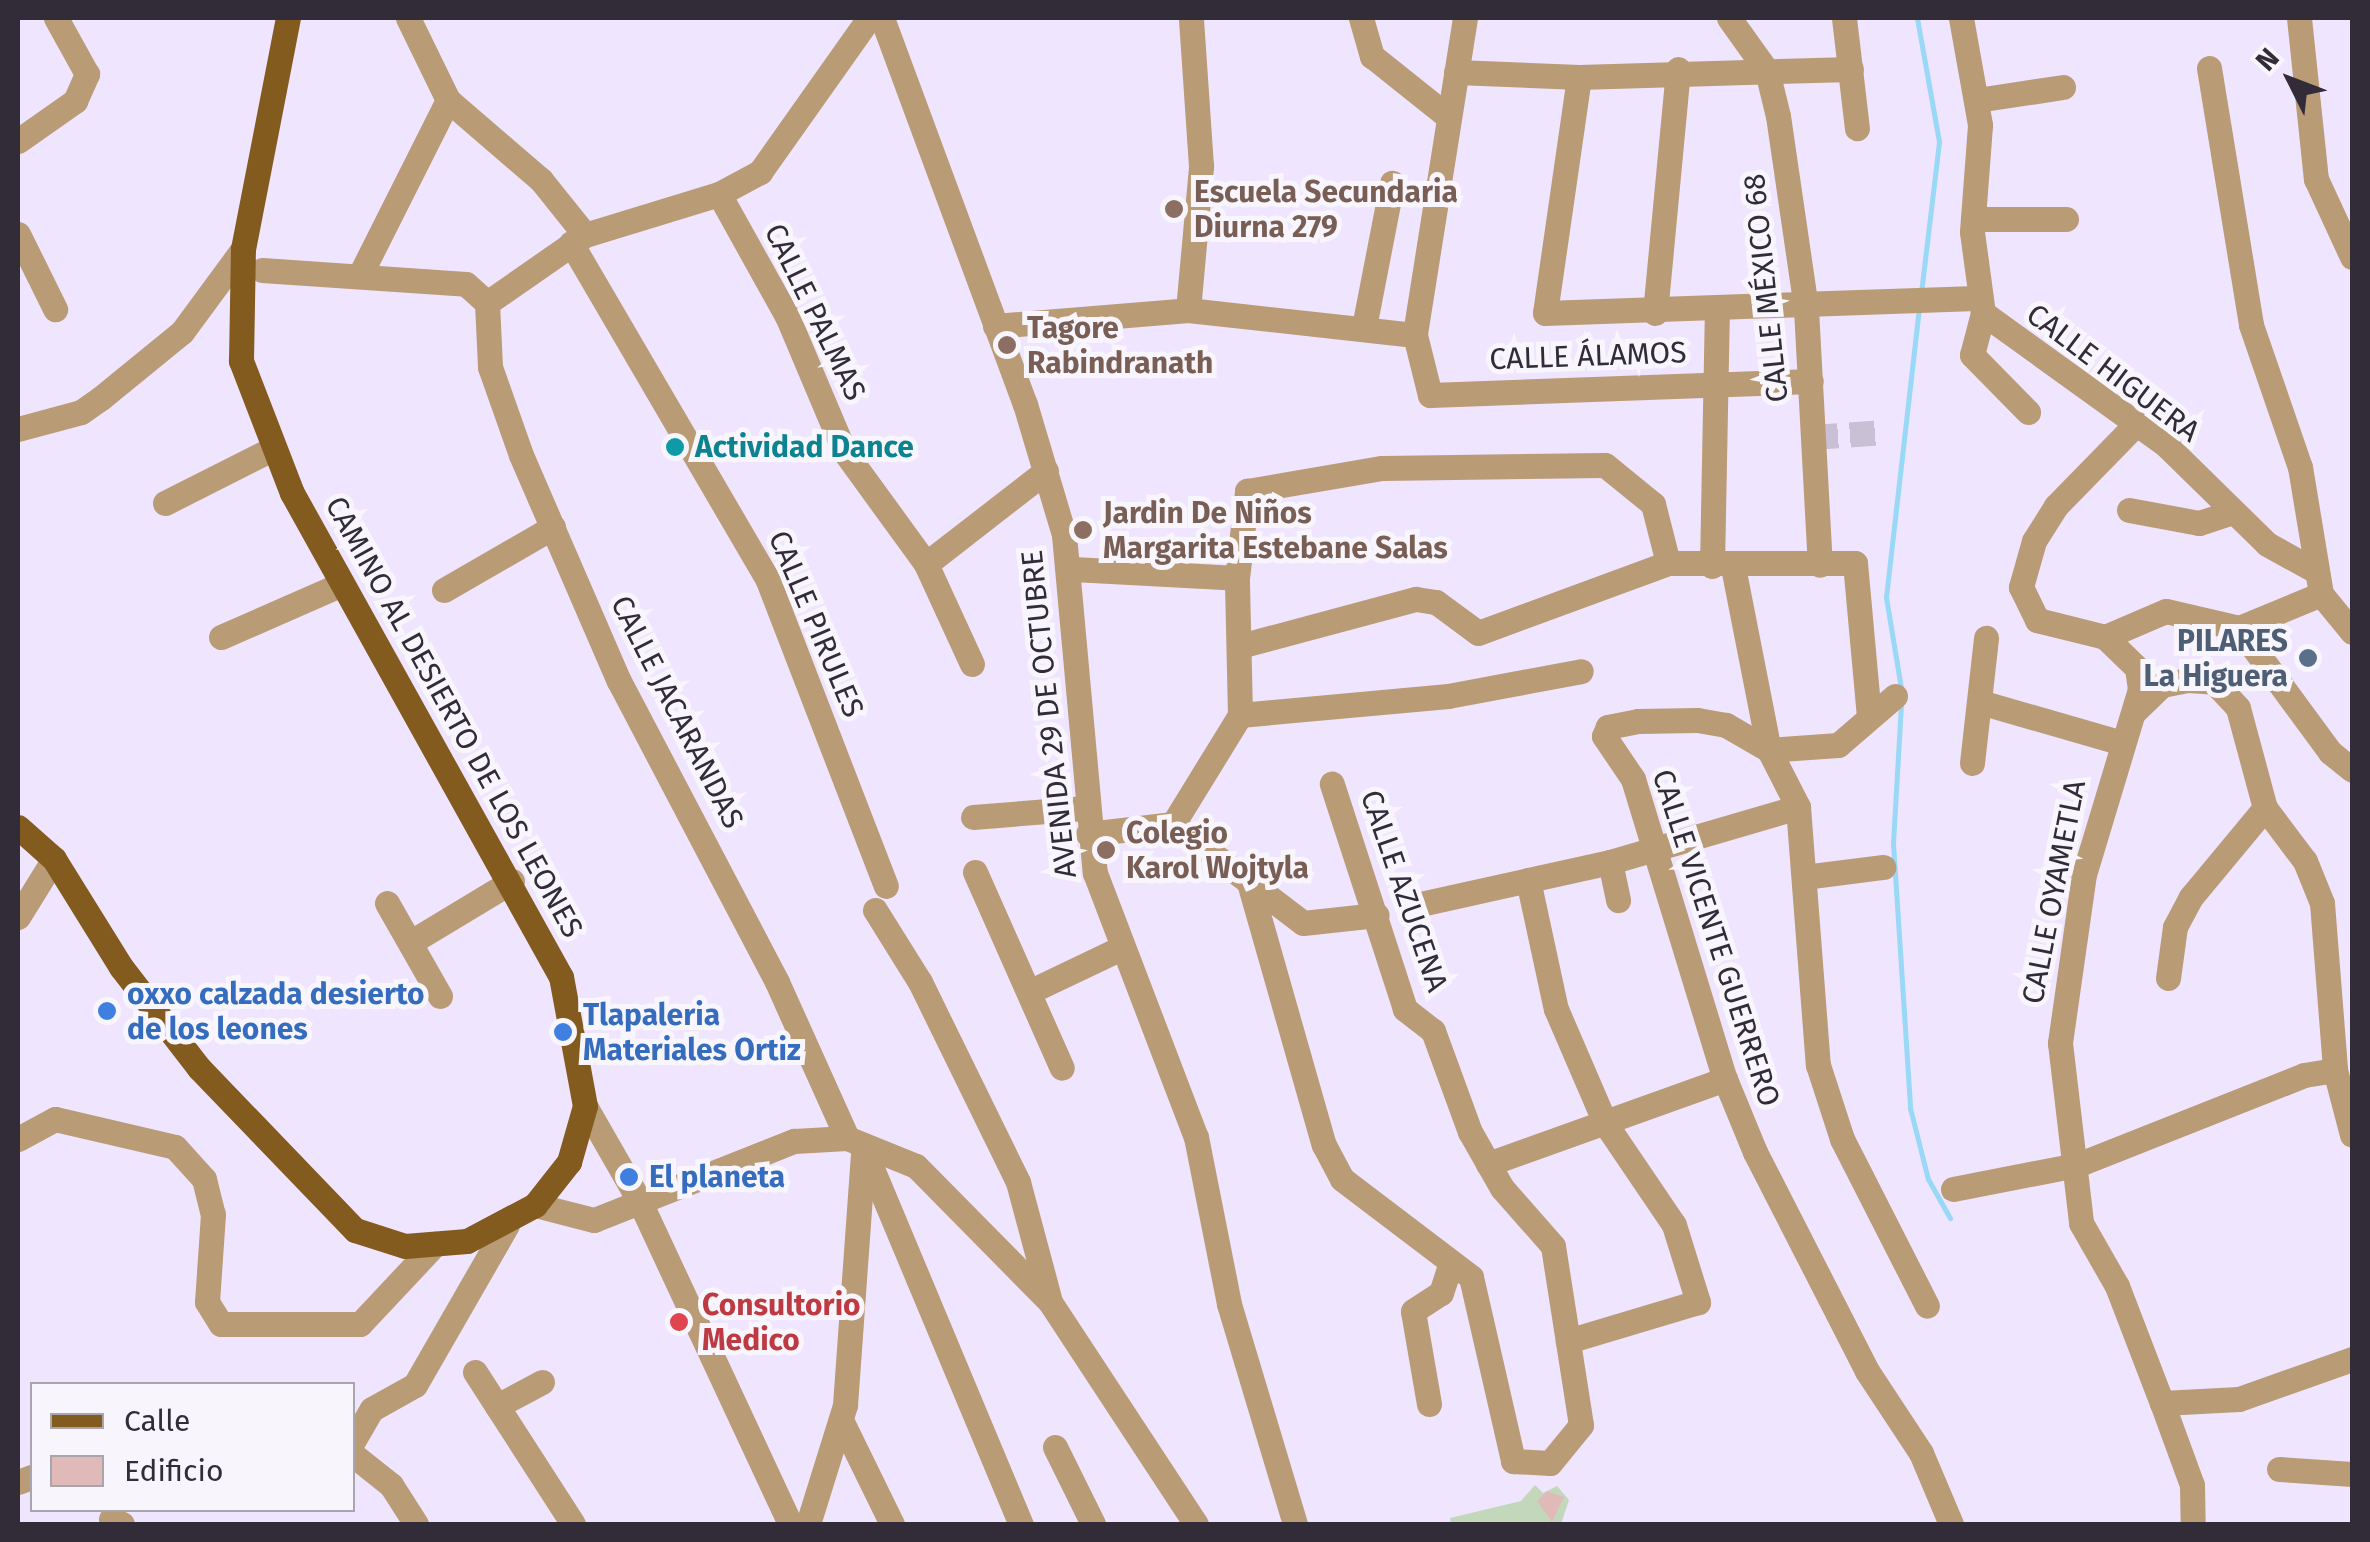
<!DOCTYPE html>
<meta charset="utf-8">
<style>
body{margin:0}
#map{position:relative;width:2370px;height:1542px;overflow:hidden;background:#efe5fe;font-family:"Fira Sans",sans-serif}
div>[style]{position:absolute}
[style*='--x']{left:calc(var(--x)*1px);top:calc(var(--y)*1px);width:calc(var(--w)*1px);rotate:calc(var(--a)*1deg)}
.green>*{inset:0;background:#c3d8ba}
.stream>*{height:5px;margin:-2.5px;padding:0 2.5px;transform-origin:2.5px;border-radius:2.5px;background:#99d8f6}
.building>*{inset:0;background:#e0bab8}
.minor-tunnel>*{height:25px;margin-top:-12.5px;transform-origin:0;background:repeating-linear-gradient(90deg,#c9c0d6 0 25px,transparent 0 37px)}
.minor>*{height:25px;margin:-12.5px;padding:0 12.5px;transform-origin:12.5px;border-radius:12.5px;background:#b99b76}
.major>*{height:25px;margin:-12.5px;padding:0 12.5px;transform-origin:12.5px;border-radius:12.5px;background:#845b1e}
.dots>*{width:28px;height:28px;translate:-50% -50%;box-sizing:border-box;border:5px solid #f8f6fc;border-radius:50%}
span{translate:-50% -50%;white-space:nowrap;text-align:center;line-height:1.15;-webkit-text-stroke:10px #f8f6fc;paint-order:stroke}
.education-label{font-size:30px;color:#785e54;font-weight:700}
.left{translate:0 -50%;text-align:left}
.street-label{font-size:30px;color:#312c38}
.culture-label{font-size:30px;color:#0d838f;font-weight:700}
.service-label{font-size:30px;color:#4e5e75;font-weight:700}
.right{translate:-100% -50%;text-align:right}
.shop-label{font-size:30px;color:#366cbe;font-weight:700}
.health-label{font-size:30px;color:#be3a42;font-weight:700}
.frame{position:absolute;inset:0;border:20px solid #312c38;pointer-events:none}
.legend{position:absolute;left:30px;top:1382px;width:325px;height:130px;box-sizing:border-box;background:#f8f6fc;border:2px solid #a8a5ae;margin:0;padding:12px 18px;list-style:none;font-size:30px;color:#312c38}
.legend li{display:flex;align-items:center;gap:20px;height:50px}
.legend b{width:50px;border:2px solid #a8a5ae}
.north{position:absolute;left:2240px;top:30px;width:100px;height:100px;-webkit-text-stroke:8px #f8f6fc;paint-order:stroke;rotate:312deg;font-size:28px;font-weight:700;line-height:40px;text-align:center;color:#312c38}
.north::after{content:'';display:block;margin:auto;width:35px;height:45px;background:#312c38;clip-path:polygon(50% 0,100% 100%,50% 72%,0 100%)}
</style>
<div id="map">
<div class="green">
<i style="clip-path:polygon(1535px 1485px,1543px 1493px,1557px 1486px,1569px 1500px,1561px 1524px,1451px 1524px,1450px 1518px,1521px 1501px)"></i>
</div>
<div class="stream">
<i style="--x:1917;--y:18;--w:126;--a:79.9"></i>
<i style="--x:1939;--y:142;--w:151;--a:96.8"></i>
<i style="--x:1901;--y:688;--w:92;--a:-99.4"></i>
<i style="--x:1886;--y:597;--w:291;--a:-83.5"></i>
<i style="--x:1901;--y:704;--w:139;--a:93.3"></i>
<i style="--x:1893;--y:843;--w:266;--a:86.3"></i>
<i style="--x:1910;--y:1108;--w:73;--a:75.8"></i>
<i style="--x:1928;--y:1179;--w:45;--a:60.6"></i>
</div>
<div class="building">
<i style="clip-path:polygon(1547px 1491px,1564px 1497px,1552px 1522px,1537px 1501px)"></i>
</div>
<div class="minor-tunnel">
<i style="--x:1813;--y:437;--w:72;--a:-4"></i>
</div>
<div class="minor">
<i style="--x:408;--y:18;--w:91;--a:64"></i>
<i style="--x:448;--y:100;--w:123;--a:40.7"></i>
<i style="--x:541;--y:180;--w:70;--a:51.3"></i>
<i style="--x:882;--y:18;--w:412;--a:69.7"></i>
<i style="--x:1025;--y:404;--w:137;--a:73.4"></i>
<i style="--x:1064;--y:535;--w:339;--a:84.8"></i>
<i style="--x:1095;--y:873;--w:283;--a:69.1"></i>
<i style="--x:1196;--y:1137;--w:170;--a:78.8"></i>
<i style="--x:1229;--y:1304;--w:230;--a:73.3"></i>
<i style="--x:1361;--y:18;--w:40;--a:74"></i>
<i style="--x:1372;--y:56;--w:95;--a:38.6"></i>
<i style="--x:1465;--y:18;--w:321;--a:99"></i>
<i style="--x:1415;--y:335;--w:62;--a:76"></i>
<i style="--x:1430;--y:395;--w:381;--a:-2.1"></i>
<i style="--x:1729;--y:18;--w:65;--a:54.4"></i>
<i style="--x:1767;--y:71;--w:46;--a:76.3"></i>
<i style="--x:1778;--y:116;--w:195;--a:81.7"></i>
<i style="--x:1806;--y:309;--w:256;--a:86.9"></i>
<i style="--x:1844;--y:18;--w:111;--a:83.3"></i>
<i style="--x:1961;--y:18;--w:109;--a:79.9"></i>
<i style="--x:1980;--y:125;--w:107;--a:94.3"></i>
<i style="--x:1972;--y:232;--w:82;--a:82.3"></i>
<i style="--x:1983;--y:313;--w:226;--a:35.8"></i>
<i style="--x:2166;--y:445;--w:141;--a:44.4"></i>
<i style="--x:2267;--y:544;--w:54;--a:29"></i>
<i style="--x:2299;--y:18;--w:162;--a:84"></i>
<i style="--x:2316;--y:179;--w:86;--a:65.2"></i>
<i style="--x:2209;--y:68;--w:260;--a:80.7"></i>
<i style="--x:2251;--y:325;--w:150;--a:71"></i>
<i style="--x:2300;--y:467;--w:129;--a:80.6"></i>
<i style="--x:2321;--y:594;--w:49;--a:50.8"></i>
<i style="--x:1456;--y:72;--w:123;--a:2.3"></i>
<i style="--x:1579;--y:77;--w:272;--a:-1.7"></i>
<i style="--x:1579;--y:77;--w:238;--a:98.2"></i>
<i style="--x:1545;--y:313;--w:431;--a:-2"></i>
<i style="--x:1977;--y:100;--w:87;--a:-8.6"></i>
<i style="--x:18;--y:141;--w:70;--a:-35.1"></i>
<i style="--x:75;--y:101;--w:30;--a:-66"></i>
<i style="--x:87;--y:74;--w:64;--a:-119"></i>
<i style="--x:719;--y:194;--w:140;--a:60.9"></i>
<i style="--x:787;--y:316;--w:147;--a:67.1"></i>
<i style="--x:844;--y:451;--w:140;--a:54"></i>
<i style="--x:926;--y:564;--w:110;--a:65.3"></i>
<i style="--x:1973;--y:219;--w:93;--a:0"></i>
<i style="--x:18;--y:234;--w:84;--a:63.7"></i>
<i style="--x:571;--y:243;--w:388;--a:59.7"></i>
<i style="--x:767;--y:578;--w:330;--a:68.9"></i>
<i style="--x:262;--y:270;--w:204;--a:3.9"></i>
<i style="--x:466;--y:284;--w:28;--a:42"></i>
<i style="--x:360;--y:275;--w:196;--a:-63.3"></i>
<i style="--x:487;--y:303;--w:64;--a:87.3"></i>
<i style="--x:490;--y:367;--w:93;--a:70.6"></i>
<i style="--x:521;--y:455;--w:246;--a:66.6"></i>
<i style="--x:619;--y:681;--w:340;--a:62.3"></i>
<i style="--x:777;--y:982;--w:171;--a:65.8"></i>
<i style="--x:487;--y:303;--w:119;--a:-34.8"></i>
<i style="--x:585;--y:235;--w:140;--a:-17"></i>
<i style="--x:719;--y:194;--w:47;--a:-28.2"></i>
<i style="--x:760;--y:172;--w:189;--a:-54.7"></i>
<i style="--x:1188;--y:310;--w:145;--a:-84.8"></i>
<i style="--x:1201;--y:166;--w:148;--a:-93.9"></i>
<i style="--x:1655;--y:313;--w:245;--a:-84.6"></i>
<i style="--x:1983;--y:313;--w:43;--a:104.7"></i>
<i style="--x:1972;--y:355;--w:80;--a:45.5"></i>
<i style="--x:995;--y:326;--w:194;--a:-4.7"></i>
<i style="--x:1188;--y:310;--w:228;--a:6.3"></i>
<i style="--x:1364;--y:327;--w:147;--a:-79"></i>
<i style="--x:2136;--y:424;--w:115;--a:134.3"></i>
<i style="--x:2056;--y:506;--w:41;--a:122.2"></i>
<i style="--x:2034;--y:541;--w:48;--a:105.8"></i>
<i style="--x:2021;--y:587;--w:37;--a:64"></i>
<i style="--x:2037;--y:620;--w:70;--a:14"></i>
<i style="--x:2105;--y:637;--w:45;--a:44.1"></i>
<i style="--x:2137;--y:668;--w:21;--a:82"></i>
<i style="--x:2140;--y:689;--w:193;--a:106.8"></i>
<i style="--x:2084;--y:874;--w:171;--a:98.1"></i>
<i style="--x:2060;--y:1043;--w:181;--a:83.3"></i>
<i style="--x:2081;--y:1223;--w:73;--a:60.3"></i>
<i style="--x:2117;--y:1286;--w:125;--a:69"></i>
<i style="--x:2162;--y:1403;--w:87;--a:69.9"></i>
<i style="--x:2192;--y:1485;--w:39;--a:89"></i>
<i style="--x:18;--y:429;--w:65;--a:-15.1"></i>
<i style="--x:81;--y:412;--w:24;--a:-35"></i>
<i style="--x:101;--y:398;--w:104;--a:-39.2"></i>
<i style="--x:182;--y:332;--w:103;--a:-53.7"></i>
<i style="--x:165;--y:503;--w:118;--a:-26.8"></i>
<i style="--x:2129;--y:510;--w:71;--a:10.5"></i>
<i style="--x:2199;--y:523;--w:35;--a:-18"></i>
<i style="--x:926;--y:564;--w:152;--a:-37.8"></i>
<i style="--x:1712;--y:566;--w:256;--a:-88.9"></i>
<i style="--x:1733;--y:567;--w:187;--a:78.9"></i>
<i style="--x:1769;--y:750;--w:64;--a:63"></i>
<i style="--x:1798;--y:807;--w:259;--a:85.6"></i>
<i style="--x:1818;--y:1065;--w:78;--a:72"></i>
<i style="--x:1842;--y:1139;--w:187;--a:63"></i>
<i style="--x:1073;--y:569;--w:164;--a:3.1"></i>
<i style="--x:444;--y:590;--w:126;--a:-30"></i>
<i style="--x:2239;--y:628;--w:154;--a:53.7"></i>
<i style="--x:2330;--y:752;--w:28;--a:39"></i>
<i style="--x:221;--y:637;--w:132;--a:-23.7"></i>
<i style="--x:2105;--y:637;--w:66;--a:-23.1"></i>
<i style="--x:2166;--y:611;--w:75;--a:13.1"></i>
<i style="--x:2239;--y:628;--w:89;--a:-22.5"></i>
<i style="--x:1240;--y:646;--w:182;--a:-15"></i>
<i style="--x:1416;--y:599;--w:20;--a:9"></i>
<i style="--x:1436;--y:602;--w:52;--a:36.4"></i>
<i style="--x:1478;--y:633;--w:202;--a:-20.2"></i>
<i style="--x:1668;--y:563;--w:187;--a:0"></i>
<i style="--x:1855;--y:563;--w:154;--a:84.8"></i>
<i style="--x:1895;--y:696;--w:75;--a:139.3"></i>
<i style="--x:1838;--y:745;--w:69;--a:175.9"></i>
<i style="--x:1769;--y:750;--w:50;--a:-149.8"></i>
<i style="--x:1726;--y:725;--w:29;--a:-170"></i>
<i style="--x:1697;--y:720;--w:59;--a:179"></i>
<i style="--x:1638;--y:721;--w:31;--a:169"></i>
<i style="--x:1608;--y:727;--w:10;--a:114"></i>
<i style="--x:1604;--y:736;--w:52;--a:56"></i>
<i style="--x:1633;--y:779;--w:314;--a:73"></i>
<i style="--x:1725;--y:1079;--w:79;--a:67.7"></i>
<i style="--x:1755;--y:1152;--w:246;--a:62.9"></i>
<i style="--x:1867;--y:1371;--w:98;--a:56.6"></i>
<i style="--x:1921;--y:1453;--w:77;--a:67.1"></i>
<i style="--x:1980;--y:702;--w:148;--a:16.1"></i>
<i style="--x:2135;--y:711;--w:37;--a:-44"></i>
<i style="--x:2162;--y:685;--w:26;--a:-11"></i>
<i style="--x:2188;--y:680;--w:26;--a:4"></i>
<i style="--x:2214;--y:682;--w:35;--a:47"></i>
<i style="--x:2238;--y:708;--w:104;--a:74.9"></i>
<i style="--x:2265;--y:808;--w:66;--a:53"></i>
<i style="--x:2305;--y:861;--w:45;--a:68"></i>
<i style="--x:2322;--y:903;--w:168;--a:85.5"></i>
<i style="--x:2335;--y:1070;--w:67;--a:75.3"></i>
<i style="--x:1240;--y:715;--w:209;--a:-5.2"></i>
<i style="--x:1448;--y:696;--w:135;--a:-10.6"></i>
<i style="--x:1972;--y:763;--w:126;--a:-83.6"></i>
<i style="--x:973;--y:817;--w:112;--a:-4.6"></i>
<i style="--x:1173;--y:824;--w:128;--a:-58.4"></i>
<i style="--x:1240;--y:715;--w:137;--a:-91.3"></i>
<i style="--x:1237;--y:578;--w:88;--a:-83.4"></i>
<i style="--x:1247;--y:491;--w:137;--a:-9.7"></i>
<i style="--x:1382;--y:468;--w:223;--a:-0.8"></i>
<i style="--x:1605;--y:465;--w:62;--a:39.1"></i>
<i style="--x:1653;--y:504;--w:61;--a:75.7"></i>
<i style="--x:1088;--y:834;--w:86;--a:-6.7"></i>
<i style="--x:1173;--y:824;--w:163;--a:37.3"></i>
<i style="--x:1303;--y:923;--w:74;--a:-6.2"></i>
<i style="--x:1610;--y:862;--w:39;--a:78"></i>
<i style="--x:975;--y:872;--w:214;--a:66.1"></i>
<i style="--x:1804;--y:877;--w:80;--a:-7.2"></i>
<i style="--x:1528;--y:880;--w:132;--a:77.8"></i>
<i style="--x:1556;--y:1009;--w:124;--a:66.7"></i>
<i style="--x:1605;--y:1123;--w:123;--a:55.9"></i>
<i style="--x:1674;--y:1225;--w:81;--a:72.7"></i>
<i style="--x:1698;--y:1302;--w:136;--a:163.3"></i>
<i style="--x:1250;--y:886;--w:269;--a:74.1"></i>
<i style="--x:1324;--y:1145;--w:38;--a:62"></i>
<i style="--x:1342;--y:1179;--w:162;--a:37.2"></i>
<i style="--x:1471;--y:1277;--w:189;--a:77.1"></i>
<i style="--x:1513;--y:1461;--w:37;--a:3"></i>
<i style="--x:1550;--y:1463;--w:49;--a:-50.8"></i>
<i style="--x:1581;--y:1425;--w:181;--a:-98.9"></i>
<i style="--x:1553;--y:1246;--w:77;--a:-131.3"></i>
<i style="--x:1502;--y:1188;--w:64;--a:-119.7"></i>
<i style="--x:1470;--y:1132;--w:108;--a:-110.1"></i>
<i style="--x:1433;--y:1031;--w:36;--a:-142"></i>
<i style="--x:1405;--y:1009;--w:237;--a:-108"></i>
<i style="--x:387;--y:903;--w:107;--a:60.3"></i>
<i style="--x:1416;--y:905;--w:199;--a:-12.5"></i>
<i style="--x:1610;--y:862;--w:196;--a:-16.3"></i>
<i style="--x:875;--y:910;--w:85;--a:58"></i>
<i style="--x:920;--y:982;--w:223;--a:63.9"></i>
<i style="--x:1018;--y:1182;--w:120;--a:75"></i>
<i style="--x:18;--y:917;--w:68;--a:-58.2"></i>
<i style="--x:411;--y:942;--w:118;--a:-31.1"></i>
<i style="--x:2168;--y:978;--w:51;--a:-82.2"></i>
<i style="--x:2175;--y:927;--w:34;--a:-62"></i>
<i style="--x:2191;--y:897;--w:116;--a:-50.3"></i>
<i style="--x:1033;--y:990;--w:95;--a:-25.5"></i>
<i style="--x:585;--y:1106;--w:111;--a:60.2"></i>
<i style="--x:640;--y:1202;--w:355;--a:65"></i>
<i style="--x:18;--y:1139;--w:42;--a:-28.4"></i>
<i style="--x:55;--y:1119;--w:123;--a:13.1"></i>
<i style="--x:175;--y:1147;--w:43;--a:47.8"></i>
<i style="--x:204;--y:1179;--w:36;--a:76"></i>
<i style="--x:213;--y:1214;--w:88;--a:93.9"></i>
<i style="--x:207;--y:1302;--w:26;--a:58"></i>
<i style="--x:221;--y:1324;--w:139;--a:0"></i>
<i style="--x:360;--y:1324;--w:110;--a:-46.8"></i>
<i style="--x:863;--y:1147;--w:409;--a:67.3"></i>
<i style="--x:1488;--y:1164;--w:252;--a:-19.7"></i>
<i style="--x:1953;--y:1189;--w:126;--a:-11"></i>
<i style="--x:2077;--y:1165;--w:244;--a:-21.6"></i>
<i style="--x:2304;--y:1075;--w:31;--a:-9"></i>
<i style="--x:535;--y:1205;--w:61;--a:14.3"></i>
<i style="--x:594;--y:1220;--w:215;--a:-21.6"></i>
<i style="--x:794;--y:1141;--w:53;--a:-3.2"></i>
<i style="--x:847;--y:1138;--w:74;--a:22.1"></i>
<i style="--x:916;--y:1166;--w:191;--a:45.4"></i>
<i style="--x:1050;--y:1302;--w:266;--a:56.7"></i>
<i style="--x:475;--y:1372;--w:181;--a:57.2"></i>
<i style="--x:2162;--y:1403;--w:77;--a:-3"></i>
<i style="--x:2239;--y:1399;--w:120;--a:-19.5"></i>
<i style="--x:1429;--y:1404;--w:94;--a:-99.8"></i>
<i style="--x:1413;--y:1311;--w:33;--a:-33"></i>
<i style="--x:1441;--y:1293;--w:26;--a:-72"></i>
<i style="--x:497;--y:1406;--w:51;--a:-28.1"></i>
<i style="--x:842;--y:1422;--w:114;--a:63.9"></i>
<i style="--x:352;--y:1443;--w:39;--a:-60"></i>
<i style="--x:372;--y:1409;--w:49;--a:-29.2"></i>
<i style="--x:415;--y:1385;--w:185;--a:-60.1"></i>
<i style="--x:1055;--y:1447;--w:86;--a:63.7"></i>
<i style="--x:352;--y:1454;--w:50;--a:38.5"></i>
<i style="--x:391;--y:1485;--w:46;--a:57.3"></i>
<i style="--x:2279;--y:1469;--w:73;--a:3.9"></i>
<i style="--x:18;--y:1482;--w:15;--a:-20"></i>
<i style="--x:111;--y:1519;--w:12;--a:24"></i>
<i style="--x:808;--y:1524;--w:125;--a:-72.7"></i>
<i style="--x:845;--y:1405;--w:254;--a:-85.9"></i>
</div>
<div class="major">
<i style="--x:18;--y:827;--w:48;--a:41.6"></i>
<i style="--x:54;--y:859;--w:127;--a:58.2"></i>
<i style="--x:121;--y:967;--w:128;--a:52.3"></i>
<i style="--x:199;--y:1068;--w:225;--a:46.1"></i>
<i style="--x:355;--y:1230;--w:52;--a:17.7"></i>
<i style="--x:405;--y:1246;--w:62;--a:-4.6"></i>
<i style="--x:467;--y:1241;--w:77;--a:-27.9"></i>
<i style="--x:535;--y:1205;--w:55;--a:-51.7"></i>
<i style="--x:569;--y:1162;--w:58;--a:-74.1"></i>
<i style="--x:585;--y:1106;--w:131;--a:-100.5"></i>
<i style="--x:561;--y:977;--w:554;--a:-119.06"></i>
<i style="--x:292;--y:493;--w:142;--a:-111.1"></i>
<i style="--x:241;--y:361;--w:112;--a:-89"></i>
<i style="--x:243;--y:249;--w:235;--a:-79"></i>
</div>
<div class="dots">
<i style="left:1174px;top:209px;background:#8d6e63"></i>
<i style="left:1007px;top:345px;background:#8d6e63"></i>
<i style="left:675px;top:447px;background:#0f9aa8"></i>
<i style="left:1083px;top:530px;background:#8d6e63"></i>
<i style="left:2308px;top:658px;background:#5c6f8a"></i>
<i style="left:1106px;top:850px;background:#8d6e63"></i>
<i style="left:107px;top:1011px;background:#3f7fe0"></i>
<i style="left:563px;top:1032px;background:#3f7fe0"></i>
<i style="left:629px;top:1177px;background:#3f7fe0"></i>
<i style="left:679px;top:1322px;background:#e0444e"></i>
</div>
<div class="education-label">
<span class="left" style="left:1194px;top:209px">Escuela Secundaria<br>Diurna 279</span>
<span class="left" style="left:1027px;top:345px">Tagore<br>Rabindranath</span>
<span class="left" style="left:1103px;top:530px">Jardin De Niños<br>Margarita Estebane Salas</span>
<span class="left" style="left:1126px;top:850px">Colegio<br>Karol Wojtyla</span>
</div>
<div class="street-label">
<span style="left:1766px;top:288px;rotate:-96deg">CALLE MÉXICO 68</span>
<span style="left:815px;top:312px;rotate:64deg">CALLE PALMAS</span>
<span style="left:1588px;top:356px;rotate:-2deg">CALLE ÁLAMOS</span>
<span style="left:2113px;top:373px;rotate:37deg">CALLE HIGUERA</span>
<span style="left:816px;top:624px;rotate:67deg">CALLE PIRULES</span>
<span style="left:677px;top:712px;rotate:63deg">CALLE JACARANDAS</span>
<span style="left:1049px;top:714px;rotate:-96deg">AVENIDA 29 DE OCTUBRE</span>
<span style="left:454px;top:717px;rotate:61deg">CAMINO AL DESIERTO DE LOS LEONES</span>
<span style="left:1404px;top:891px;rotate:71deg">CALLE AZUCENA</span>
<span style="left:2054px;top:892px;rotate:-79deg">CALLE OYAMETLA</span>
<span style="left:1716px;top:938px;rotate:72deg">CALLE VICENTE GUERRERO</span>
</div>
<div class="culture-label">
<span class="left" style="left:695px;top:447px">Actividad Dance</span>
</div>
<div class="service-label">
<span class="right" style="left:2288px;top:658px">PILARES<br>La Higuera</span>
</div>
<div class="shop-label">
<span class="left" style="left:127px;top:1011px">oxxo calzada desierto<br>de los leones</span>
<span class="left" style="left:583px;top:1032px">Tlapaleria<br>Materiales Ortiz</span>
<span class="left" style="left:649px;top:1177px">El planeta</span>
</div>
<div class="health-label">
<span class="left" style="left:702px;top:1322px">Consultorio<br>Medico</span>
</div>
<div class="frame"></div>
<ul class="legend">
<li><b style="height:12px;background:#845b1e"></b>Calle</li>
<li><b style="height:28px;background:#e0bab8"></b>Edificio</li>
</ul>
<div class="north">N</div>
</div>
